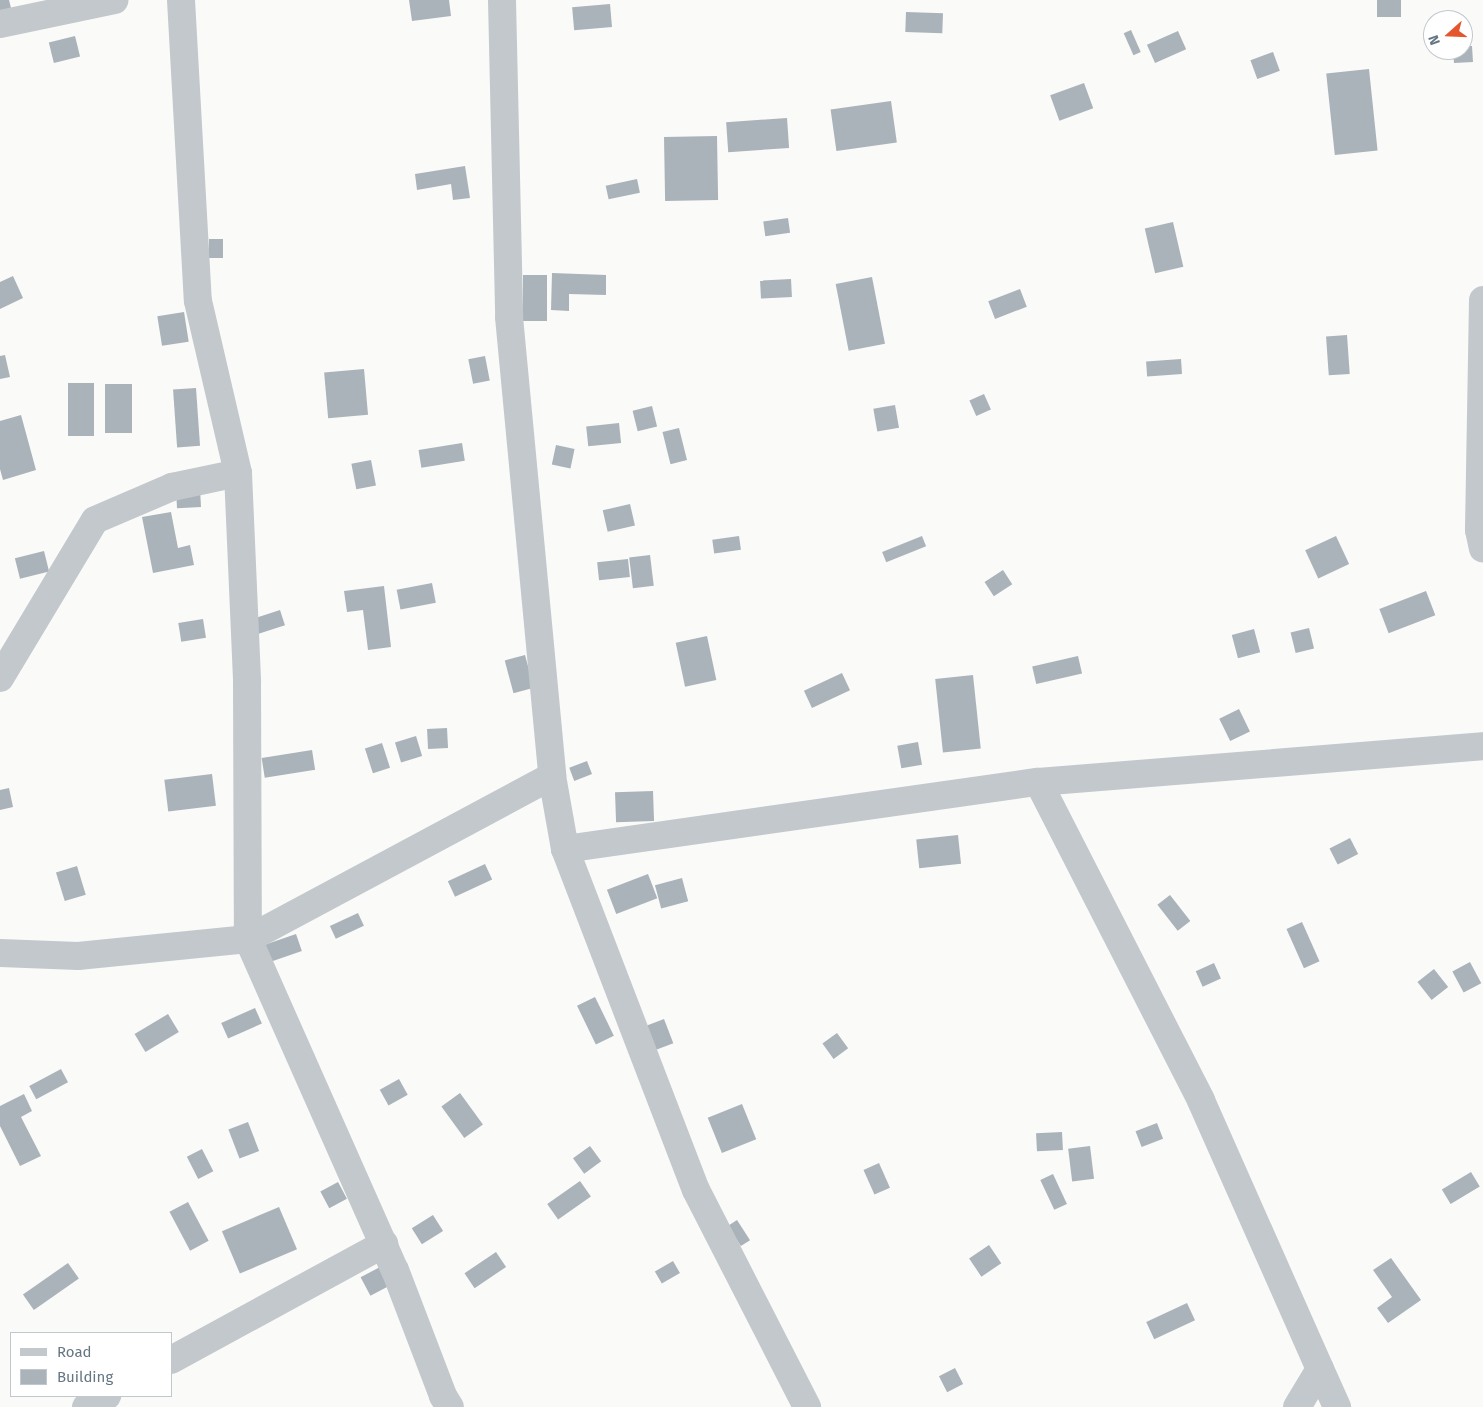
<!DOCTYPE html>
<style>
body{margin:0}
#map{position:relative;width:1483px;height:1407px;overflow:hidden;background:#fafaf8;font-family:"Fira Sans",sans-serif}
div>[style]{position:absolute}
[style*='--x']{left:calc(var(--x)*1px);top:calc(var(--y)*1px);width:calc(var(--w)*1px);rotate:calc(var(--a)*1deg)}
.building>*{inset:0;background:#aab3b9;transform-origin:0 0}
.minor>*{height:28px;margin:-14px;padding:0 14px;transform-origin:14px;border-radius:14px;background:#c3c8cc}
span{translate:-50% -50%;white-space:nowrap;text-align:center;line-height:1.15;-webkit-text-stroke:5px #fff;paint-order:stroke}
.legend{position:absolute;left:10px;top:1332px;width:162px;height:65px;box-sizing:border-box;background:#fff;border:1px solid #c1c8cd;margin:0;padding:6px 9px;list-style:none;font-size:15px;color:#657683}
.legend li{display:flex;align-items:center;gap:10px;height:25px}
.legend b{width:25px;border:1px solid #c1c8cd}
.north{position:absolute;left:1423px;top:10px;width:50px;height:50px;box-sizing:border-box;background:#fff;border:1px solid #c1c8cd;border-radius:50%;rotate:250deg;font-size:14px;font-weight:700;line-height:20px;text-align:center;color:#657683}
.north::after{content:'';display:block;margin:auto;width:18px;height:22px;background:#e4572e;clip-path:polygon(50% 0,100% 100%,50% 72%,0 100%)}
</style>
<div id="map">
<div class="building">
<i style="clip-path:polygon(0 0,9px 0,13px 16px,0 20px)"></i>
<i style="clip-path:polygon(409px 0,449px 0,451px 16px,412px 21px)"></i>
<i style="left:1377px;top:0;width:24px;height:17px"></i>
<i style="left:610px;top:4px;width:23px;height:38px;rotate:85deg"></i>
<i style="left:906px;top:12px;width:37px;height:20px;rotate:2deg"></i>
<i style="left:1131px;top:30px;width:24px;height:8px;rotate:66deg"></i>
<i style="left:1178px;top:31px;width:20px;height:34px;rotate:66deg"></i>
<i style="left:75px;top:36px;width:21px;height:27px;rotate:76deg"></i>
<i style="clip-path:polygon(1463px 46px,1472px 46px,1473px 62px,1454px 63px,1453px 50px,1463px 50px)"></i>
<i style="left:1273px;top:52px;width:20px;height:24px;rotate:70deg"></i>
<i style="left:1369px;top:69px;width:82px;height:43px;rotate:84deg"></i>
<i style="left:1084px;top:83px;width:27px;height:36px;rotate:70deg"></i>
<i style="left:891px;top:101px;width:42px;height:61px;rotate:82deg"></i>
<i style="left:787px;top:118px;width:30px;height:61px;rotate:86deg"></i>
<i style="left:717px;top:136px;width:64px;height:53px;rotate:89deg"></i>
<i style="clip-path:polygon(465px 166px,470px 198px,453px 200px,451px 184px,417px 190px,415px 174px)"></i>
<i style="left:637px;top:179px;width:14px;height:32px;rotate:78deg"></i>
<i style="left:788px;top:218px;width:15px;height:25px;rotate:82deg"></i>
<i style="left:1173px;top:222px;width:46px;height:29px;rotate:77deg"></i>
<i style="left:209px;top:239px;width:14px;height:19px"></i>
<i style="clip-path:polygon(552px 273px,606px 275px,606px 295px,569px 294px,569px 311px,551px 310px)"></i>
<i style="left:523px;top:275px;width:24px;height:46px"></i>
<i style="clip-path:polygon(13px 276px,23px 298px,0 309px,0 282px)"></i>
<i style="left:872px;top:277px;width:68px;height:37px;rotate:79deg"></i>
<i style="left:791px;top:279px;width:18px;height:31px;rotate:87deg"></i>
<i style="left:1020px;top:289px;width:19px;height:34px;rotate:69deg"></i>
<i style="left:184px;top:312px;width:30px;height:27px;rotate:81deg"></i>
<i style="left:1347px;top:335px;width:39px;height:21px;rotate:86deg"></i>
<i style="clip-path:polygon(5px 355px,10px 377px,0 379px,0 356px)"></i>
<i style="left:485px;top:356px;width:25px;height:17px;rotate:79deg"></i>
<i style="left:1181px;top:359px;width:15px;height:35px;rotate:86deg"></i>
<i style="left:364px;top:369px;width:46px;height:40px;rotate:85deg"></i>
<i style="left:68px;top:383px;width:26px;height:53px"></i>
<i style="left:105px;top:384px;width:27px;height:49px"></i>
<i style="left:196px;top:388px;width:58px;height:23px;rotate:86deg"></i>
<i style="left:984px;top:394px;width:17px;height:16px;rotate:66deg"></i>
<i style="left:895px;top:405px;width:23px;height:22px;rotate:80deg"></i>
<i style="left:652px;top:406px;width:21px;height:20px;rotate:76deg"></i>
<i style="clip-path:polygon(21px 415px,36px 470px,3px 480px,0 469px,0 421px)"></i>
<i style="left:619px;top:423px;width:20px;height:33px;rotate:84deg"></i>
<i style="left:679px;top:428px;width:33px;height:17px;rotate:76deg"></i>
<i style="left:462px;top:443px;width:18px;height:44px;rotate:81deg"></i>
<i style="left:556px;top:445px;width:19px;height:20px;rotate:12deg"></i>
<i style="left:371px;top:460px;width:26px;height:20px;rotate:79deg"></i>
<i style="left:200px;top:488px;width:19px;height:24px;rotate:87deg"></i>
<i style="left:630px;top:504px;width:22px;height:28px;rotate:77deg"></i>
<i style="clip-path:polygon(171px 512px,178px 548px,190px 545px,194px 565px,153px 573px,142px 517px)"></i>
<i style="left:739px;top:536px;width:14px;height:27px;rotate:82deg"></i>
<i style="left:922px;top:536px;width:11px;height:43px;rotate:68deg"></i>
<i style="left:1336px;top:536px;width:31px;height:34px;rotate:65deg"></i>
<i style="left:44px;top:551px;width:21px;height:30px;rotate:76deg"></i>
<i style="left:650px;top:555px;width:31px;height:21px;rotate:83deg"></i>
<i style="left:628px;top:559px;width:18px;height:31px;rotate:84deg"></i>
<i style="left:1003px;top:570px;width:17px;height:22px;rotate:57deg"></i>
<i style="left:432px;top:583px;width:20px;height:36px;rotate:79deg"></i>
<i style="clip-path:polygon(384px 586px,391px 647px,368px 650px,363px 610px,347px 612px,344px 591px)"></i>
<i style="left:1426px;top:591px;width:26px;height:50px;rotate:69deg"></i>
<i style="left:280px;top:610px;width:16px;height:35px;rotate:72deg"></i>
<i style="left:203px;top:619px;width:19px;height:25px;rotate:81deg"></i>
<i style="left:1309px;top:628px;width:21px;height:19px;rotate:76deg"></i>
<i style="left:1254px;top:629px;width:24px;height:23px;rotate:75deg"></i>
<i style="left:707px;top:636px;width:45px;height:32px;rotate:78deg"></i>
<i style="left:525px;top:655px;width:34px;height:21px;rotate:75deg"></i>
<i style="left:1078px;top:656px;width:18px;height:47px;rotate:77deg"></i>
<i style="left:842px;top:673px;width:19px;height:42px;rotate:65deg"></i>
<i style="left:973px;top:675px;width:74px;height:38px;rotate:84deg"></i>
<i style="left:1239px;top:709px;width:25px;height:22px;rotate:64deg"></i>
<i style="left:447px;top:728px;width:20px;height:20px;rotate:87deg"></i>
<i style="left:416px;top:736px;width:21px;height:22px;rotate:73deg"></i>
<i style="left:918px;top:742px;width:23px;height:21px;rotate:80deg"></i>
<i style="left:382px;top:743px;width:26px;height:18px;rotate:72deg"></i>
<i style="left:312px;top:750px;width:20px;height:51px;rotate:81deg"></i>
<i style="left:587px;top:761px;width:14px;height:19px;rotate:69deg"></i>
<i style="left:212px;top:774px;width:32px;height:48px;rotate:83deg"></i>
<i style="clip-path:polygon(9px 788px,13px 807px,0 810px,0 790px)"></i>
<i style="left:653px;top:791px;width:30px;height:38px;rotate:88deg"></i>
<i style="left:958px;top:835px;width:29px;height:42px;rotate:84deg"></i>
<i style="left:1350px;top:838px;width:18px;height:23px;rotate:63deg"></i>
<i style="left:485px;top:864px;width:17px;height:41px;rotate:65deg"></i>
<i style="left:77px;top:866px;width:30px;height:22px;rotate:73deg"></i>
<i style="left:648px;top:874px;width:26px;height:44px;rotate:69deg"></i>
<i style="left:682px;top:878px;width:24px;height:28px;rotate:75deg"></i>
<i style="left:1170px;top:895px;width:33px;height:16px;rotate:52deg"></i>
<i style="left:358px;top:913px;width:14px;height:31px;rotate:65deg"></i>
<i style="left:1302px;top:922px;width:43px;height:17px;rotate:66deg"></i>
<i style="left:296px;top:934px;width:18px;height:36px;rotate:71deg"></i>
<i style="left:1470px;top:962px;width:24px;height:20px;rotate:62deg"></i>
<i style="left:1214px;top:963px;width:17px;height:20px;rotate:66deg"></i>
<i style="left:1434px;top:969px;width:23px;height:21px;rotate:52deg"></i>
<i style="left:595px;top:997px;width:43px;height:20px;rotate:64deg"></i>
<i style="left:255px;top:1008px;width:17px;height:37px;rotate:66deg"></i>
<i style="left:168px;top:1014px;width:21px;height:39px;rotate:59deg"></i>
<i style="left:664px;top:1019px;width:26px;height:19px;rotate:69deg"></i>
<i style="left:837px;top:1033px;width:19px;height:18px;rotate:54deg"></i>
<i style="left:61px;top:1069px;width:15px;height:36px;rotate:62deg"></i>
<i style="left:399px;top:1079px;width:18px;height:22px;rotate:61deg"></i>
<i style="left:460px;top:1093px;width:39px;height:23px;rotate:54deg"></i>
<i style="clip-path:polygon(24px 1094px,32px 1111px,21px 1117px,41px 1156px,20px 1166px,0 1126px,0 1106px)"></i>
<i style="left:742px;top:1104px;width:38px;height:37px;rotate:68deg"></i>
<i style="left:248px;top:1122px;width:31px;height:21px;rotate:69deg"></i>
<i style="left:1157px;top:1123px;width:17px;height:23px;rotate:69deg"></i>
<i style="left:1062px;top:1132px;width:18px;height:26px;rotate:87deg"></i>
<i style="left:590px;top:1146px;width:19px;height:21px;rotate:54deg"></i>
<i style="left:1090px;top:1146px;width:33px;height:22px;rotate:83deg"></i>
<i style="left:202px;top:1149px;width:25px;height:17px;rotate:63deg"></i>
<i style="left:879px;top:1163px;width:27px;height:17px;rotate:66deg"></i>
<i style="left:1471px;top:1172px;width:17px;height:34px;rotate:59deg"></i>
<i style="left:1053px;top:1174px;width:33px;height:14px;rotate:65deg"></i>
<i style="left:580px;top:1181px;width:19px;height:40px;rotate:55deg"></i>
<i style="left:338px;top:1182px;width:19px;height:20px;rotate:62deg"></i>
<i style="left:188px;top:1202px;width:44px;height:21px;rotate:62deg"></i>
<i style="left:279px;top:1207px;width:46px;height:62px;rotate:67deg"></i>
<i style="left:433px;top:1215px;width:19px;height:25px;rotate:58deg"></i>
<i style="left:737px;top:1220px;width:24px;height:11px;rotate:57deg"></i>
<i style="left:989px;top:1245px;width:22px;height:24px;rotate:56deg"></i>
<i style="left:496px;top:1252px;width:18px;height:38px;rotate:56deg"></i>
<i style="clip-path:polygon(1391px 1258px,1421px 1300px,1388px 1323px,1377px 1308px,1392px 1297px,1373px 1270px)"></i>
<i style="left:673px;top:1261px;width:14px;height:21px;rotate:60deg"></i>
<i style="left:68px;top:1263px;width:19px;height:55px;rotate:55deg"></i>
<i style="left:380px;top:1267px;width:21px;height:22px;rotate:62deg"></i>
<i style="left:1187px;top:1303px;width:19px;height:45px;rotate:65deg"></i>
<i style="left:955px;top:1368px;width:18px;height:18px;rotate:63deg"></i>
</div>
<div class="minor">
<i style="--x:181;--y:0;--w:301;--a:86.8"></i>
<i style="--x:198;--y:301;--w:177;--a:76.9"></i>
<i style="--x:502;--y:0;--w:317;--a:88.7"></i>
<i style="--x:509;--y:317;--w:461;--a:84.6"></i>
<i style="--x:0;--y:24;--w:117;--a:-11.8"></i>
<i style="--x:1483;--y:300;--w:230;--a:91"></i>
<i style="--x:1479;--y:530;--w:19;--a:78"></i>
<i style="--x:0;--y:678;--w:184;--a:-59"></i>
<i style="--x:95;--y:520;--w:84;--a:-23.2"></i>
<i style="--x:172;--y:487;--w:67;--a:-12"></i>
<i style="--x:238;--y:473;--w:209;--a:87.5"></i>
<i style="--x:247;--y:682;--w:257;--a:89.8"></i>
<i style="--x:248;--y:939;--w:362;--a:66.1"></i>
<i style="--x:395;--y:1270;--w:135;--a:69.1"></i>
<i style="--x:443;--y:1396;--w:13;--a:58"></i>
<i style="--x:565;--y:849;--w:365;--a:69"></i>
<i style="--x:696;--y:1190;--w:244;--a:62.9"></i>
<i style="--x:0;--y:953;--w:78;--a:2.2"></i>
<i style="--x:78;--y:956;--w:171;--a:-5.7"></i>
<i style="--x:248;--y:939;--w:345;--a:-28.2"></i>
<i style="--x:552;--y:776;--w:74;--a:79.9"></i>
<i style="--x:565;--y:849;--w:478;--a:-8.1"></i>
<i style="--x:171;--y:1360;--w:243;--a:-28.6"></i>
<i style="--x:1320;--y:1369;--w:294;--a:-113.9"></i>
<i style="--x:1201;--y:1100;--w:357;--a:-117.1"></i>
<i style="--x:1038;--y:782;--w:446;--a:-4.6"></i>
<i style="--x:86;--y:1407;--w:24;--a:-28"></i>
<i style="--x:1297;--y:1407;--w:44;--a:-58.8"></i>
<i style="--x:1320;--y:1369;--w:42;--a:65.9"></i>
</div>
<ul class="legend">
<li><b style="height:6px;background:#c3c8cc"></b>Road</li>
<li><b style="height:14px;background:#aab3b9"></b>Building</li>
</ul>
<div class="north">N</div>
</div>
